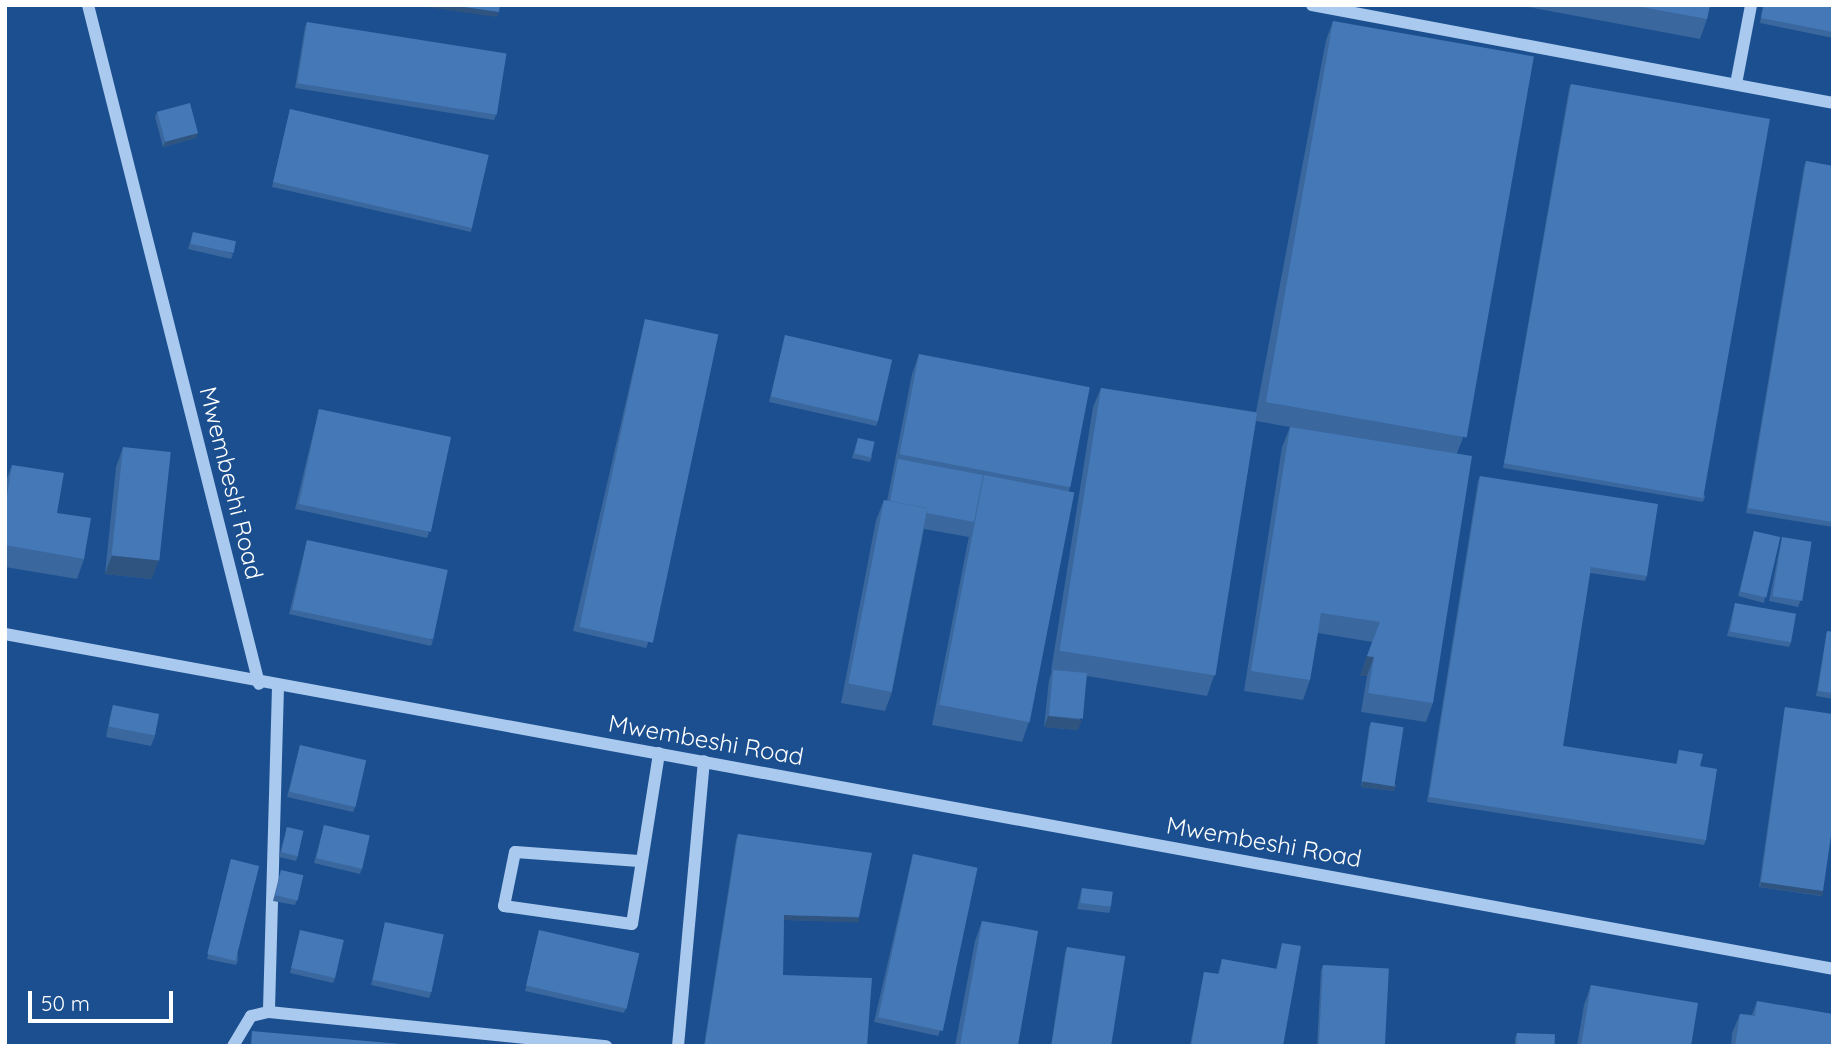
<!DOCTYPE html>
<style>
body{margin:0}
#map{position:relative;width:1838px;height:1051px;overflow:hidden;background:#1b4f8f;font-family:Quicksand,sans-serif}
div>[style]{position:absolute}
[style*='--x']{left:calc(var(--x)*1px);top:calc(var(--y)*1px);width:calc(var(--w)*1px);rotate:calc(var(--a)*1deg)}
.minor>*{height:12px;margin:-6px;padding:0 6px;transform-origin:6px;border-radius:6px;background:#a9c9ee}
.wall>*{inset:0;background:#3a679d}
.shaded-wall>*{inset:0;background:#305480;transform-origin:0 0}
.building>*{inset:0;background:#4478b7;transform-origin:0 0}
span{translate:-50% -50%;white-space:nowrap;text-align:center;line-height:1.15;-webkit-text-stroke:5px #1b4f8f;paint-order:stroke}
.street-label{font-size:24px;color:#fff}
.frame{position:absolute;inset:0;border:7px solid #fff;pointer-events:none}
.scale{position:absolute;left:28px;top:991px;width:145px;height:32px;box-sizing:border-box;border:4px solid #fff;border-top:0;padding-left:9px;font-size:21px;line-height:24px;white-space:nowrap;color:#fff;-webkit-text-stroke:5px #1b4f8f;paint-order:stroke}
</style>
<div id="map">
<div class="minor">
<i style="--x:88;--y:5;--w:700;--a:75.86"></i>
<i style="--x:1312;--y:5;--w:530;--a:10.65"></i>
<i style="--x:1736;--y:84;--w:80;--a:-79.2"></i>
<i style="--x:5;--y:634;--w:1858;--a:10.38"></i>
<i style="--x:278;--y:687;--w:325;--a:91.6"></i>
<i style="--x:269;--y:1012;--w:339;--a:5.8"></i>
<i style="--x:639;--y:861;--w:124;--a:-175.8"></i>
<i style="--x:515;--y:852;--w:55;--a:101.5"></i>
<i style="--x:504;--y:906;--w:129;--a:8"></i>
<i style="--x:632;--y:924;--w:173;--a:-81"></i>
<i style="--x:233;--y:1046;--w:35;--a:-59"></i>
<i style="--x:251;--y:1016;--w:18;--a:-13"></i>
<i style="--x:678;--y:1046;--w:286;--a:-84.8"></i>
</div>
<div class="wall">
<i style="clip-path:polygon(1517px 5px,1710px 5px,1707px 19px,1700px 39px)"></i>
<i style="clip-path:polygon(1763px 5px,1833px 5px,1833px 38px,1760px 23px)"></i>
<i style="clip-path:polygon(1333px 21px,1463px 438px,1457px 453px,1433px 703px,1426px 722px,1361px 712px,1367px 676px,1360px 676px,1372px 642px,1318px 633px,1310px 680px,1303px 700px,1244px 691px,1282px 447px,1290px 427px,1256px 421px,1214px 676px,1207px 696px,1087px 676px,1078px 730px,1044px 727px,1049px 680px,1052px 671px,1051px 671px,1093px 407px,1101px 388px,1256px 412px,1326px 40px)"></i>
<i style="clip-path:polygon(307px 22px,496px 115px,494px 120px,295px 88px,305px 27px)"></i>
<i style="clip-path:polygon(1571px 84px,1705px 497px,1703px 502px,1503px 468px,1569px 89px)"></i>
<i style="clip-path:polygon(290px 109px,472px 227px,471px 232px,272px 187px)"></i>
<i style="clip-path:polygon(157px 112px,198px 133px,196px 138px,163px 147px,155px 117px)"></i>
<i style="clip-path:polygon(1806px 161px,1833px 166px,1833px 527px,1746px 513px,1804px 167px)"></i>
<i style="clip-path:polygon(193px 232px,233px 254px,231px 259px,188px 249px)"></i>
<i style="clip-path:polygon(645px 319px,648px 643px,646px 648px,573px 631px)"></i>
<i style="clip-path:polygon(785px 335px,878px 421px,876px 426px,769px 402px)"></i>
<i style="clip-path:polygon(919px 354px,1070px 487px,1029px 722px,1022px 742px,932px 725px,969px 536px,969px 537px,924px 529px,892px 692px,885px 711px,841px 703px,876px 520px,884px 500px,887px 501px,912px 374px)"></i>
<i style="clip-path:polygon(319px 409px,429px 533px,427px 538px,295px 509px)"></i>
<i style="clip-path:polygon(858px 438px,872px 457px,870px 462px,852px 458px)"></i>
<i style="clip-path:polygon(123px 447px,152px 579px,105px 574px,116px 467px)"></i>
<i style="clip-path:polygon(12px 465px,57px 513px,84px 559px,77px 579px,5px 567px,5px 484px)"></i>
<i style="clip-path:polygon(1480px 476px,1647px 576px,1645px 581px,1590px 573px,1563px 746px,1676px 764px,1679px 750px,1700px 766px,1706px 840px,1704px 845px,1427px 802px,1478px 481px)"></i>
<i style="clip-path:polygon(1754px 531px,1765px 597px,1764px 603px,1738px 596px)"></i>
<i style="clip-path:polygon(1782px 537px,1800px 602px,1798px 607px,1769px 601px)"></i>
<i style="clip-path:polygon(307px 540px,433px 641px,431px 646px,289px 614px)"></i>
<i style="clip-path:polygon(1735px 603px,1791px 642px,1789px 647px,1727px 636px)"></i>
<i style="clip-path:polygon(1827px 631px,1833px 632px,1833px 699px,1816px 696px,1826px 637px)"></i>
<i style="clip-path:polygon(113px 705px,155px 736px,151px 746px,106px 737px,110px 716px)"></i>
<i style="clip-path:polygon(1785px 707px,1823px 891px,1821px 896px,1759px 887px,1784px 712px)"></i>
<i style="clip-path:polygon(1371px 722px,1396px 786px,1394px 791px,1361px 787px,1369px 727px)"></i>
<i style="clip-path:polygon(300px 745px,355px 807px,353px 812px,287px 797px)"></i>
<i style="clip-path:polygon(324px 825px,362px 868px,360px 874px,314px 863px)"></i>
<i style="clip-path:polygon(287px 827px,298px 856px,296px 861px,279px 857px)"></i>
<i style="clip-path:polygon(738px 834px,859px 917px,857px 922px,784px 920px,783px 975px,867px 1046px,704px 1046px,736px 840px)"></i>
<i style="clip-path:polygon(913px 854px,940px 1031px,938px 1036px,874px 1022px)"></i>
<i style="clip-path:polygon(231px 859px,238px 960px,236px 965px,207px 959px)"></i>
<i style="clip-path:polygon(281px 870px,297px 900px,295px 905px,273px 901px)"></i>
<i style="clip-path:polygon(1082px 888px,1111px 908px,1109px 913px,1077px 909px)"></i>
<i style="clip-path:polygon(982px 921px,1016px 1046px,955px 1046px,975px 941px)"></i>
<i style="clip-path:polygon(385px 922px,431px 993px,429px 998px,371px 985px)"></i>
<i style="clip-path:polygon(300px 930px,335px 978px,333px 983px,290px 973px)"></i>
<i style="clip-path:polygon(539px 930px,626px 1008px,624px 1013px,525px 991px)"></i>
<i style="clip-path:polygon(1282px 943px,1283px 1046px,1190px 1046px,1204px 972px,1218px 974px,1222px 959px,1276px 969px)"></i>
<i style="clip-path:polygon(1067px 947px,1111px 1046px,1051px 1046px,1065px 953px)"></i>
<i style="clip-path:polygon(1323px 965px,1384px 1046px,1317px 1046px,1321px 970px)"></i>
<i style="clip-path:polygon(1591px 985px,1691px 1046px,1577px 1046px,1584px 1005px)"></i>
<i style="clip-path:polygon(1757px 1001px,1833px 1046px,1731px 1046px,1732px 1033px,1740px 1014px,1752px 1015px)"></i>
<i style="clip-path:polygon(1517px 1033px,1555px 1046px,1515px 1046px,1515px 1038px)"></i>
</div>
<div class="shaded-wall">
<i style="clip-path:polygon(412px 5px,450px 5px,499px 12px,497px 17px)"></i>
<i style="clip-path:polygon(198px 133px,196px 138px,163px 147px,165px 142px)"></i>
<i style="clip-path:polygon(112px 555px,159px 559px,152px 579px,105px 574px)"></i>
<i style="clip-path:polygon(1367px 656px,1374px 657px,1367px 676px,1360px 676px)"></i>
<i style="clip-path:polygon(1048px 716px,1082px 720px,1078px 730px,1044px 727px)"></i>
<i style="clip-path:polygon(1363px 781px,1396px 786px,1394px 791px,1361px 787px)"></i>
<i style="left:1761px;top:882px;width:63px;height:5px;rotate:8deg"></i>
<i style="left:784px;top:915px;width:75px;height:5px;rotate:2deg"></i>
</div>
<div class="building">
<i style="clip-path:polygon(450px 5px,500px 5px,499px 12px)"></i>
<i style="clip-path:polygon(1631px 5px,1710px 5px,1707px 19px)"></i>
<i style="clip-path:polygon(1764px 5px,1833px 5px,1833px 32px,1761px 18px)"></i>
<i style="left:1333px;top:21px;width:204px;height:387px;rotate:10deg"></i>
<i style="left:307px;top:22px;width:202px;height:62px;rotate:9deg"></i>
<i style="left:1571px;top:84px;width:202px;height:385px;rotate:10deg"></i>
<i style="left:190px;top:103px;width:31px;height:34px;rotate:75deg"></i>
<i style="left:290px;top:109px;width:204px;height:75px;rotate:13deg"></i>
<i style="clip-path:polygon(1806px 161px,1833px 166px,1833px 522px,1748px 508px)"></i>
<i style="left:193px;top:232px;width:44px;height:12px;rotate:12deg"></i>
<i style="left:645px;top:319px;width:75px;height:315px;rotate:12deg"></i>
<i style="left:785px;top:335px;width:110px;height:63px;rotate:13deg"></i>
<i style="left:919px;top:354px;width:174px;height:102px;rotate:11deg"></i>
<i style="left:1101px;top:388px;width:158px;height:266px;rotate:9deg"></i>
<i style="left:319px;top:409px;width:135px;height:97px;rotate:12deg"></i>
<i style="clip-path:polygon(1290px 427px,1472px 456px,1433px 703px,1368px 693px,1374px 657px,1367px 656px,1380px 622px,1321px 613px,1310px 680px,1251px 671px)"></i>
<i style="left:858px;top:438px;width:17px;height:16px;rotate:13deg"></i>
<i style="left:123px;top:447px;width:48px;height:109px;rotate:6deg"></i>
<i style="clip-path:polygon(898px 459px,983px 475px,974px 522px,927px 513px,927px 508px,890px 501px)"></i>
<i style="clip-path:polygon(12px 465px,64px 473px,57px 513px,91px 518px,84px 559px,5px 545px,5px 501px,6px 501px)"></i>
<i style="left:984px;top:475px;width:92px;height:234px;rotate:11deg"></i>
<i style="clip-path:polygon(1480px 476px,1658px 504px,1647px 576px,1591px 567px,1563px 746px,1677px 764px,1679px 750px,1703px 754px,1700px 766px,1717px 769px,1706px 840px,1429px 797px)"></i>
<i style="left:884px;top:500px;width:44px;height:187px;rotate:11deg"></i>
<i style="left:1754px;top:531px;width:27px;height:62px;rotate:13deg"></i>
<i style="left:1782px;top:537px;width:30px;height:60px;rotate:9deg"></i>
<i style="left:307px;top:540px;width:144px;height:71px;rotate:12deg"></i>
<i style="left:1735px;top:603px;width:62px;height:29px;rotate:10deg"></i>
<i style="clip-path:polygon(1827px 631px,1833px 632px,1833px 693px,1818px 691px)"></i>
<i style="left:1053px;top:670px;width:34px;height:46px;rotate:5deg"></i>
<i style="left:113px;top:705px;width:47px;height:22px;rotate:11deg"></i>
<i style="clip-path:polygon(1785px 707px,1833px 714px,1833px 822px,1823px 891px,1761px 882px)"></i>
<i style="left:1371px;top:722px;width:33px;height:60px;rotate:9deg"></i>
<i style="left:300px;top:745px;width:68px;height:48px;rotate:13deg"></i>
<i style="left:324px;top:825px;width:47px;height:34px;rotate:13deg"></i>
<i style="left:287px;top:827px;width:17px;height:26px;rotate:13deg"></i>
<i style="clip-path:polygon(738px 834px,872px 853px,859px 917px,784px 915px,783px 975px,872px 978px,867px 1046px,720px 1046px,705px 1044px)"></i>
<i style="left:913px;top:854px;width:66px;height:167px;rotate:12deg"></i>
<i style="left:231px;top:859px;width:29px;height:98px;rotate:14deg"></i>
<i style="left:281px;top:870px;width:23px;height:26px;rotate:13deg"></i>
<i style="left:1082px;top:888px;width:31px;height:15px;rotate:7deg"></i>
<i style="left:982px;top:921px;width:57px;height:127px;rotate:10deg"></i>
<i style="left:385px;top:922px;width:60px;height:59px;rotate:12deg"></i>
<i style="left:300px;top:930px;width:45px;height:39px;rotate:13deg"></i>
<i style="left:539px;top:930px;width:103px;height:57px;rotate:13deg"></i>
<i style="clip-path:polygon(1282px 943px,1301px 946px,1283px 1046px,1191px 1046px,1204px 972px,1219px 974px,1222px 959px,1277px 969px)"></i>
<i style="left:1067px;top:947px;width:59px;height:100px;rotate:9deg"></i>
<i style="left:1323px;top:965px;width:66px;height:81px;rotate:3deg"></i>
<i style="clip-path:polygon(1591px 985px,1698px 1003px,1691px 1046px,1581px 1046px)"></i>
<i style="clip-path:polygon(1757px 1001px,1833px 1014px,1833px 1046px,1735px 1046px,1740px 1014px,1755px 1016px)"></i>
<i style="clip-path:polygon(252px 1031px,401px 1044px,401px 1046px,251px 1046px)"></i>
<i style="left:1517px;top:1033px;width:38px;height:13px;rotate:2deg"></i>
</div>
<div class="street-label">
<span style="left:231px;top:483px;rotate:76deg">Mwembeshi Road</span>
<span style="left:706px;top:740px;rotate:10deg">Mwembeshi Road</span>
<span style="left:1264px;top:842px;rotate:10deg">Mwembeshi Road</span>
</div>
<div class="frame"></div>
<div class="scale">50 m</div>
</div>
